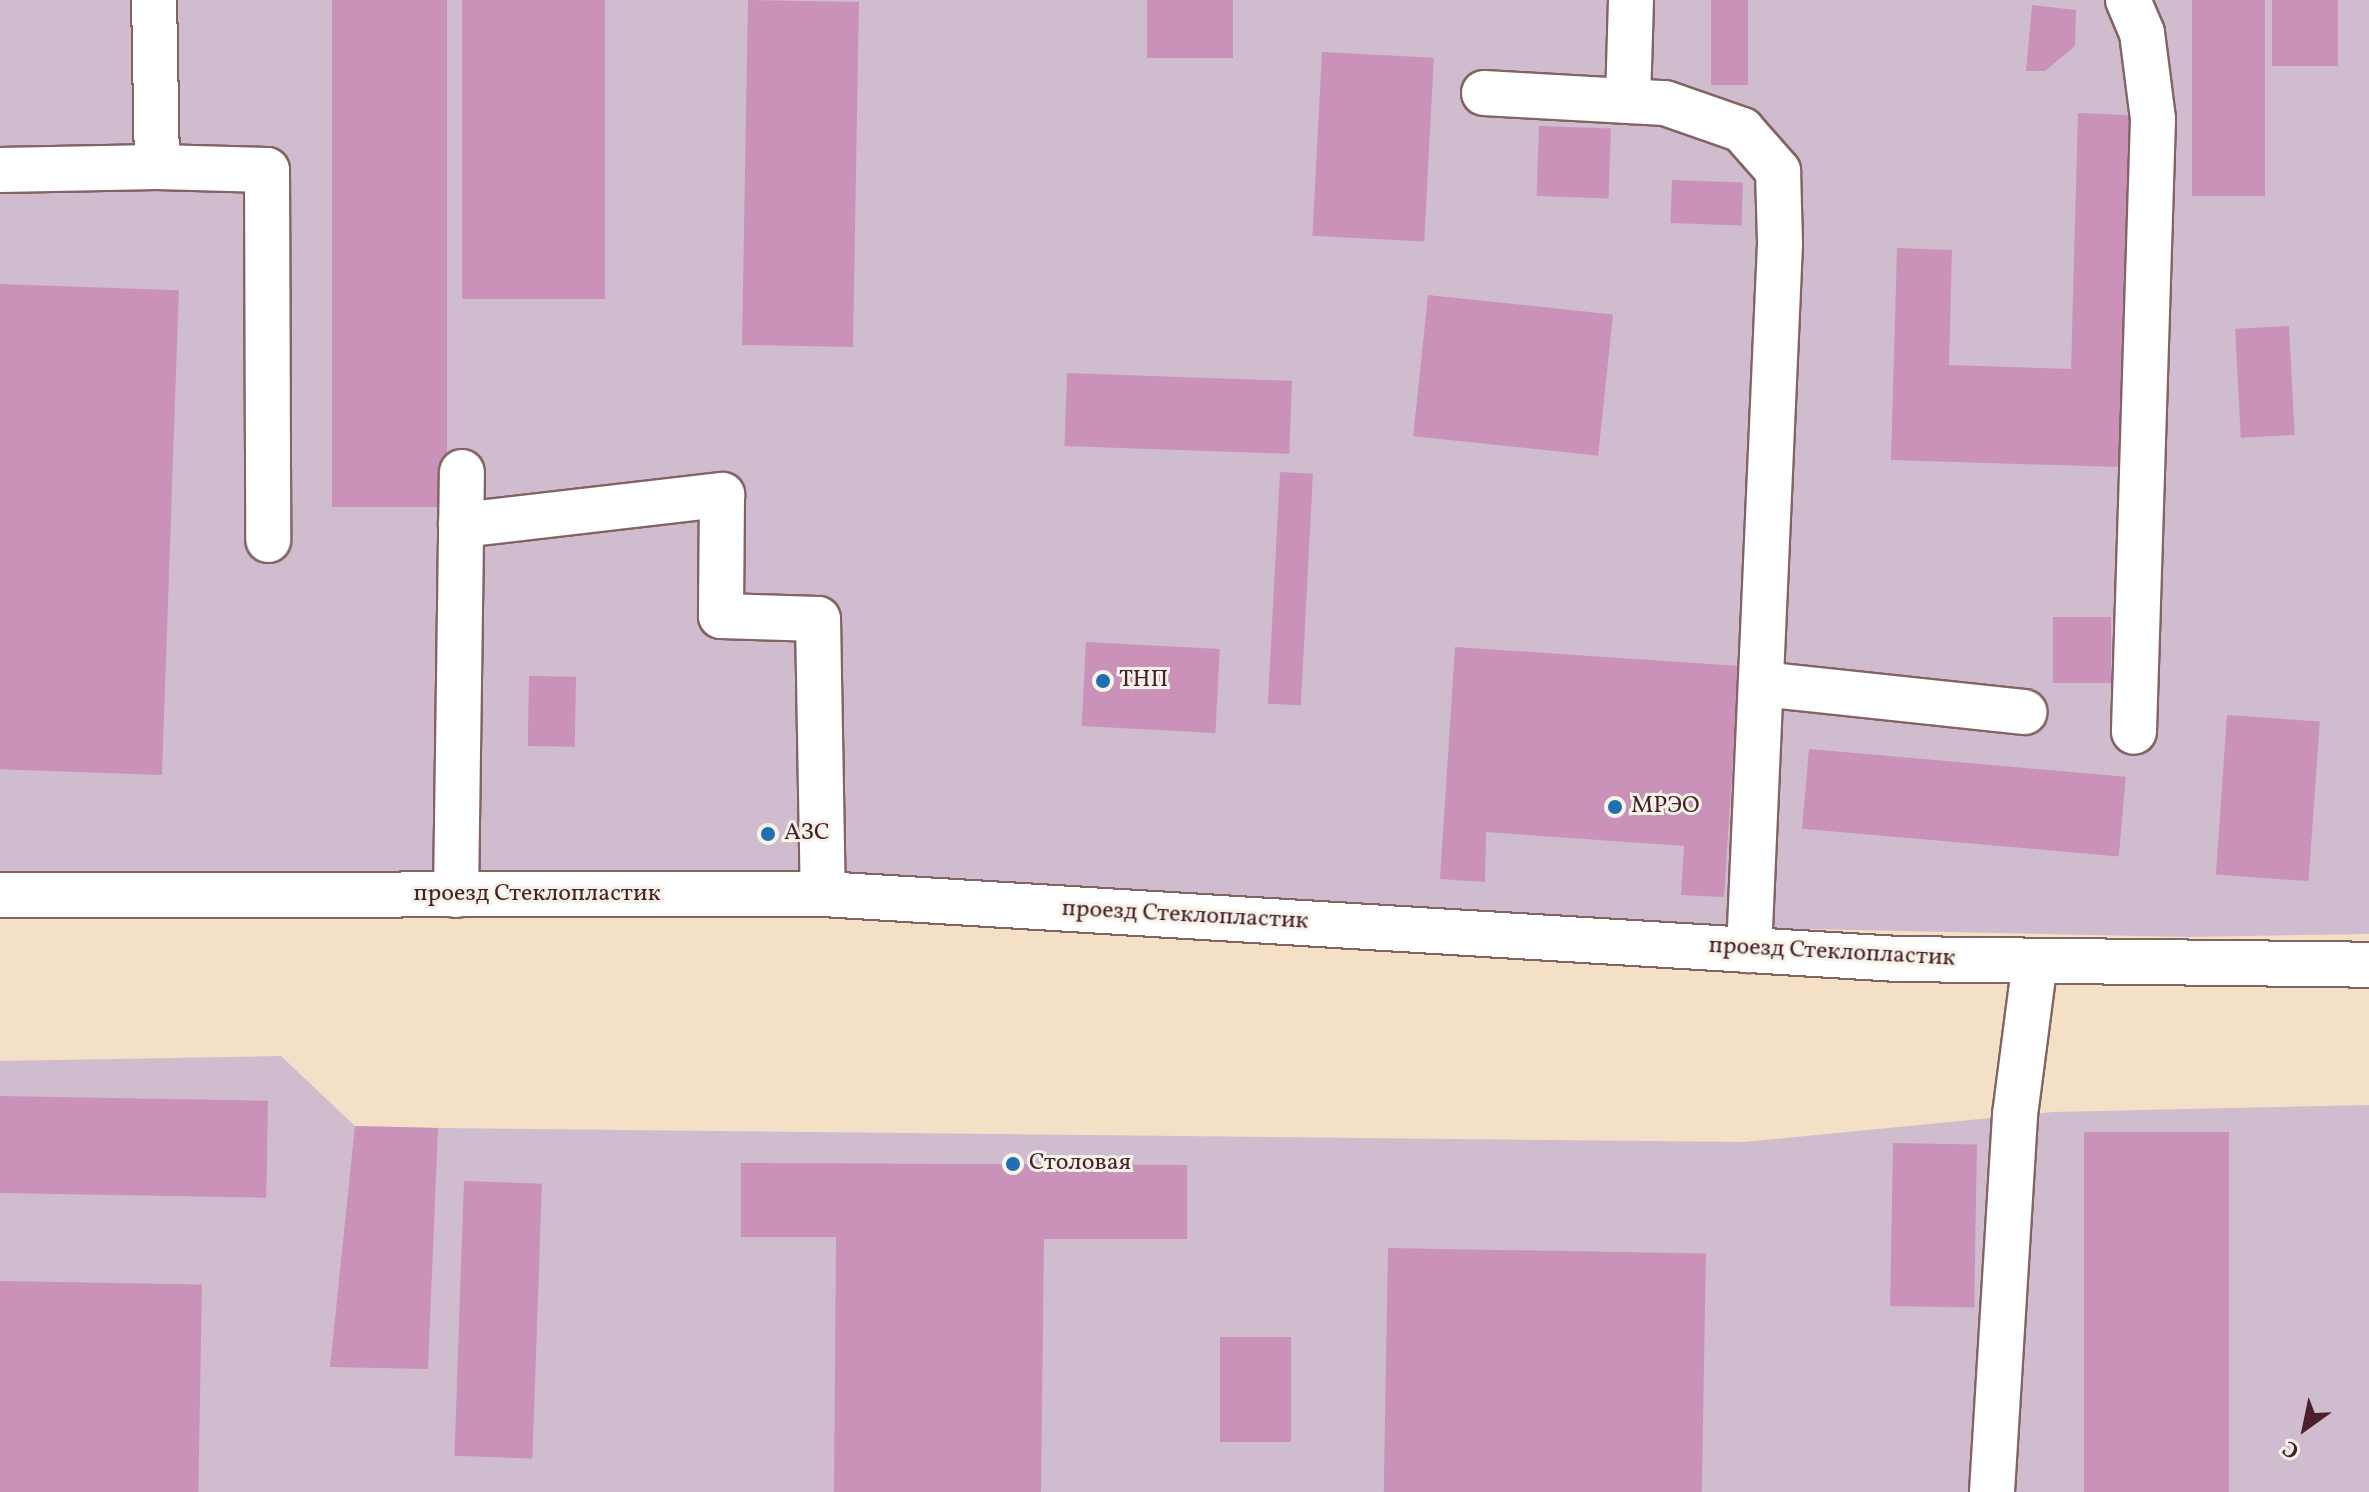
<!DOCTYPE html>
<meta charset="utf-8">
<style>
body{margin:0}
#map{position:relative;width:2369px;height:1492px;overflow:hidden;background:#f3e0c6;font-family:Vollkorn,serif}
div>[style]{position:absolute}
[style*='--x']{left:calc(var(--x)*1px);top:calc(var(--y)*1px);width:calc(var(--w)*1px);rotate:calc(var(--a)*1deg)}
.industrial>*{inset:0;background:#cfbdcf}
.building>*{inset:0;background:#ca92b8;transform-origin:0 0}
.roads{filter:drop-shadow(2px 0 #856361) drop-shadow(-2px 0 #856361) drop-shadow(0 2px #856361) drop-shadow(0 -2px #856361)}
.minor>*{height:44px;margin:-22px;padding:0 22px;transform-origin:22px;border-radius:22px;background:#fff}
.dots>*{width:22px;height:22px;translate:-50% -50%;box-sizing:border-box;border:4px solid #f7f3e8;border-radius:50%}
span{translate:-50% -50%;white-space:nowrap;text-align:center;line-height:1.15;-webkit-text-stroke:6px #f7f3e8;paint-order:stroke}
.poi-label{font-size:24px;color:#4a1f2b}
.left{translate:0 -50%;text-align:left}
.street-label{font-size:24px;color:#4a1f2b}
.north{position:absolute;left:2265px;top:1388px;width:80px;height:80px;-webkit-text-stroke:6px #f7f3e8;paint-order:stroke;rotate:213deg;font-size:22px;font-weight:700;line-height:32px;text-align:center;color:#4a1f2b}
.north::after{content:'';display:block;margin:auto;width:28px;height:36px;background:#4a1f2b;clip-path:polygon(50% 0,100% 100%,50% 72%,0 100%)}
</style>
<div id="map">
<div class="industrial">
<i style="clip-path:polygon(0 0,2369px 0,2369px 934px,2186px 937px,1755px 928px,0 879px)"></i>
<i style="clip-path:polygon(281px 1056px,355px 1126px,438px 1128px,1745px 1142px,2053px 1112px,2369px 1105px,2369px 1492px,0 1492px,0 1061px)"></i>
</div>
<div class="building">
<i style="left:332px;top:0;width:115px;height:507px"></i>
<i style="left:462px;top:0;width:143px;height:299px"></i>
<i style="left:748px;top:0;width:111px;height:345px;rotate:1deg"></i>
<i style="left:1147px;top:0;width:86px;height:58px"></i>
<i style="left:1711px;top:0;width:37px;height:85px"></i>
<i style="left:2192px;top:0;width:73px;height:196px"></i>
<i style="left:2272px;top:0;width:66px;height:66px"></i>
<i style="clip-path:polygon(2032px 5px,2076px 10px,2075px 46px,2045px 71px,2026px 71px)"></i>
<i style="left:1322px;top:52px;width:112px;height:184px;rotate:3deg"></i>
<i style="clip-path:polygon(2078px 113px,2129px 115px,2119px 467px,1891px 460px,1897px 248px,1952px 250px,1949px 365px,2071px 369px)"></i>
<i style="left:1539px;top:126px;width:72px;height:70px;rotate:2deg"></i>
<i style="left:1672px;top:180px;width:71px;height:43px;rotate:2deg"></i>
<i style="left:0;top:284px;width:179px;height:485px;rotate:2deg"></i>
<i style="left:1428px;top:295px;width:186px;height:142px;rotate:6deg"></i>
<i style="left:2289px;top:326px;width:109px;height:54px;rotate:87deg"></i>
<i style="left:1067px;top:373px;width:225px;height:73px;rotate:2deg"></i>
<i style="left:1280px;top:472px;width:33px;height:232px;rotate:3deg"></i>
<i style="left:2053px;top:617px;width:58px;height:66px"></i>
<i style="left:1086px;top:642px;width:134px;height:84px;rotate:3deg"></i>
<i style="clip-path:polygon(1455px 647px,1739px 666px,1724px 897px,1681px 895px,1684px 846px,1486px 832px,1485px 882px,1440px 879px)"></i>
<i style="left:529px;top:676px;width:47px;height:70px;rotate:1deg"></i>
<i style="left:2227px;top:715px;width:93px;height:160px;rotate:4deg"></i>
<i style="left:1809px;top:749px;width:318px;height:80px;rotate:5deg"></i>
<i style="left:0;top:1096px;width:268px;height:97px;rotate:1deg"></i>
<i style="clip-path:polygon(355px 1126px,438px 1128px,428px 1369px,330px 1367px)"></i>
<i style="left:2084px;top:1132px;width:145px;height:360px"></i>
<i style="left:1893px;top:1143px;width:84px;height:163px;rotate:1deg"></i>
<i style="clip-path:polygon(741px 1163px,1187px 1165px,1187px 1239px,1044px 1239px,1041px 1492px,834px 1492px,836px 1237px,741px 1237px)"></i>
<i style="left:464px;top:1181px;width:78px;height:275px;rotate:2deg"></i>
<i style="left:1388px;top:1248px;width:318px;height:244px;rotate:1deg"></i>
<i style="left:0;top:1281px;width:202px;height:211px;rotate:1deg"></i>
<i style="left:1220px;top:1337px;width:71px;height:105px"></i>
</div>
<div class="roads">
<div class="minor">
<i style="--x:2128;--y:0;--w:36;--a:67"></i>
<i style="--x:2142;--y:33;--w:87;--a:82.7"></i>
<i style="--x:2153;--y:119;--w:613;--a:91.78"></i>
<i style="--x:1484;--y:93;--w:181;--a:3.2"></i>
<i style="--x:1665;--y:103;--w:82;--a:19.3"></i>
<i style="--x:1742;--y:130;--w:55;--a:48.7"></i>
<i style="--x:1778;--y:171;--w:73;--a:88.4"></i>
<i style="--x:1780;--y:244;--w:707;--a:92.51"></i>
<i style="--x:1628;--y:101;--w:101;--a:-88.3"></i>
<i style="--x:157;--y:167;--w:110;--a:1.6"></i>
<i style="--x:267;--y:170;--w:370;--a:89.8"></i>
<i style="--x:0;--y:170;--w:157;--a:-1.1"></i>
<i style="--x:157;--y:167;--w:167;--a:-91"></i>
<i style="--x:461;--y:525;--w:263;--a:-6.6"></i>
<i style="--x:722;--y:495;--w:121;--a:90.5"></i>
<i style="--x:721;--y:616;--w:97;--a:1.8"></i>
<i style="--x:818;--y:619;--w:275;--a:89"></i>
<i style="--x:1761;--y:684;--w:265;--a:6.1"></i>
<i style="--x:0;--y:895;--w:823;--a:-0.07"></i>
<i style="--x:823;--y:894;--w:1078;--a:3.46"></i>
<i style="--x:1899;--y:959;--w:470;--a:0.7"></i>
<i style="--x:456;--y:895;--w:423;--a:-89.2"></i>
<i style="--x:1992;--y:1492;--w:378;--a:-86.5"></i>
<i style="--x:2015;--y:1115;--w:155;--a:-82.6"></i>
</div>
</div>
<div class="dots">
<i style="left:1103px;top:681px;background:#1f6fb2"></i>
<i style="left:1615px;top:807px;background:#1f6fb2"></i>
<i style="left:768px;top:834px;background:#1f6fb2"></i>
<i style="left:1013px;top:1164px;background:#1f6fb2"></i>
</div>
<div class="poi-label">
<span class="left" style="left:1119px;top:681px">ТНП</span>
<span class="left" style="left:1631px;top:807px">МРЭО</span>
<span class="left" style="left:784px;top:834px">АЗС</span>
<span class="left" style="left:1029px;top:1164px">Столовая</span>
</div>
<div class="street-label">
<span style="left:537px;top:895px">проезд Стеклопластик</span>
<span style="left:1185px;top:916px;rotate:3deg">проезд Стеклопластик</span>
<span style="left:1832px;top:953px;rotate:3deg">проезд Стеклопластик</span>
</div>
<div class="north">С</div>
</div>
